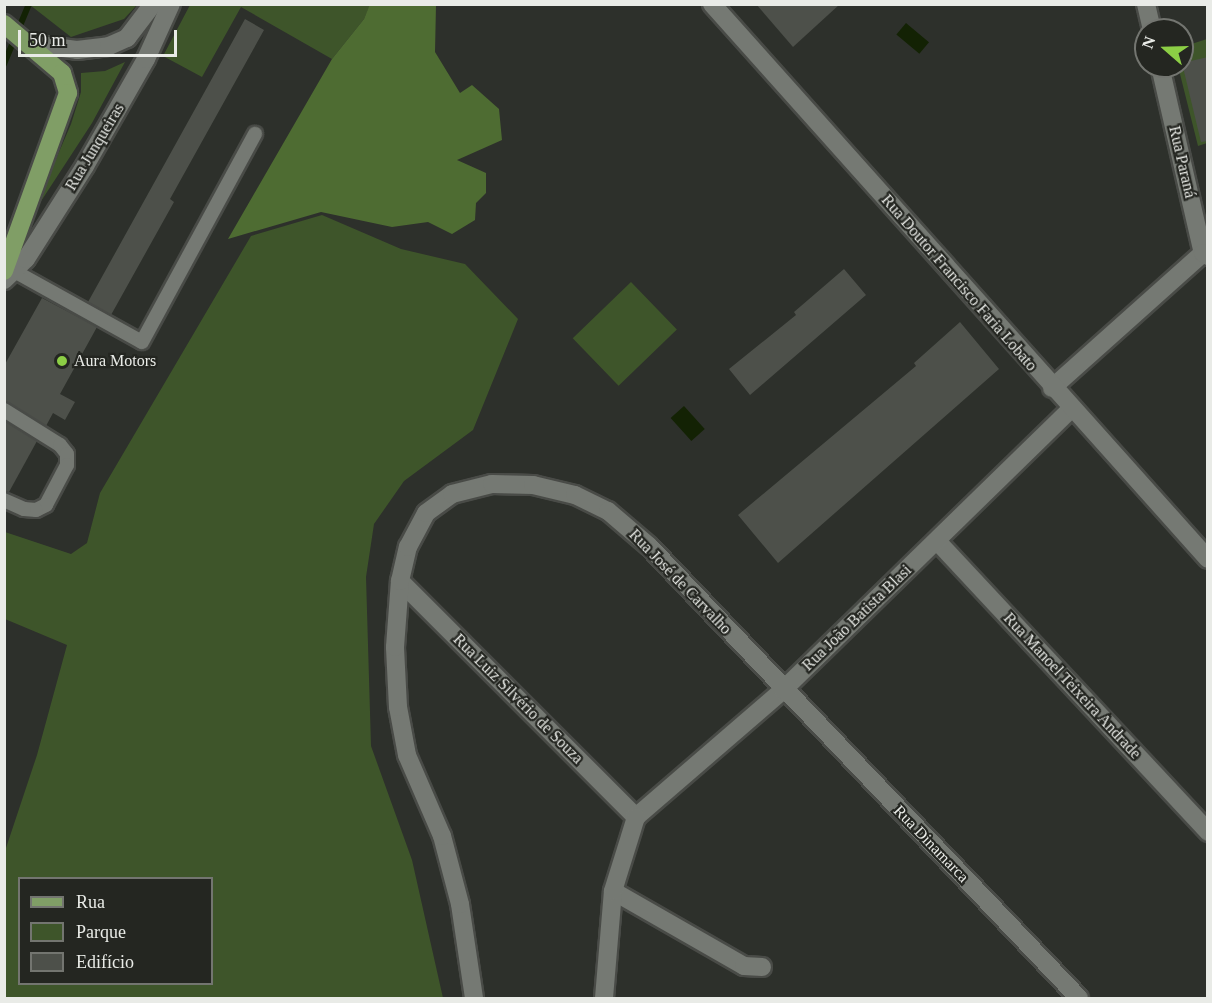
<!DOCTYPE html>
<meta charset="utf-8">
<style>
body{margin:0}
#map{position:relative;width:1212px;height:1003px;overflow:hidden;background:#2d302b;font-family:Georgia,serif}
div>[style]{position:absolute}
[style*='--x']{left:calc(var(--x)*1px);top:calc(var(--y)*1px);width:calc(var(--w)*1px);rotate:calc(var(--a)*1deg)}
.green>*{inset:0;background:#3e552a;transform-origin:0 0}
.forest>*{inset:0;background:#4e6c32}
.water>*{inset:0;background:#132204;transform-origin:0 0}
.stream>*{height:6px;margin:-3px;padding:0 3px;transform-origin:3px;border-radius:3px;background:#132204}
.building>*{inset:0;background:#4d504a}
.roads{filter:drop-shadow(2px 0 #494b47) drop-shadow(-2px 0 #494b47) drop-shadow(0 2px #494b47) drop-shadow(0 -2px #494b47)}
.lane>*{height:14px;margin:-7px;padding:0 7px;transform-origin:7px;border-radius:7px;background:#757973}
.street>*{height:18px;margin:-9px;padding:0 9px;transform-origin:9px;border-radius:9px;background:#757973}
.secondary>*{height:18px;margin:-9px;padding:0 9px;transform-origin:9px;border-radius:9px;background:#757973}
.primary>*{height:18px;margin:-9px;padding:0 9px;transform-origin:9px;border-radius:9px;background:#809e66}
.dots>*{width:16px;height:16px;translate:-50% -50%;box-sizing:border-box;border:3px solid #242621;border-radius:50%}
span{translate:-50% -50%;white-space:nowrap;text-align:center;line-height:1.15;-webkit-text-stroke:4.5px #242621;paint-order:stroke}
.street-label{font-size:16px;color:#e9ebe7}
.poi-label{font-size:16px;color:#e9ebe7}
.left{translate:0 -50%;text-align:left}
.frame{position:absolute;inset:0;border:6px solid #e9ebe7;pointer-events:none}
.legend{position:absolute;left:18px;top:877px;width:195px;height:108px;box-sizing:border-box;background:#242621;border:2px solid #737570;margin:0;padding:8px 10px;list-style:none;font-size:18px;color:#e9ebe7}
.legend li{display:flex;align-items:center;gap:12px;height:30px}
.legend b{width:30px;border:2px solid #737570}
.north{position:absolute;left:1134px;top:18px;width:60px;height:60px;box-sizing:border-box;background:#242621;border:2px solid #737570;border-radius:50%;rotate:290deg;font-size:16px;font-weight:700;line-height:24px;text-align:center;color:#e9ebe7}
.north::after{content:'';display:block;margin:auto;width:21px;height:27px;background:#8cce45;clip-path:polygon(50% 0,100% 100%,50% 72%,0 100%)}
.scale{position:absolute;left:18px;top:30px;width:159px;height:27px;box-sizing:border-box;border:3px solid #e9ebe7;border-top:0;padding-left:8px;font-size:18px;line-height:21px;white-space:nowrap;color:#e9ebe7;-webkit-text-stroke:4px #242621;paint-order:stroke}
</style>
<div id="map">
<div class="green">
<i style="clip-path:polygon(30px 5px,137px 5px,124px 19px,71px 37px)"></i>
<i style="clip-path:polygon(190px 5px,370px 5px,364px 19px,332px 59px,241px 7px,202px 77px,163px 56px)"></i>
<i style="clip-path:polygon(1207px 39px,1207px 143px,1198px 146px,1178px 66px,1182px 66px,1182px 47px)"></i>
<i style="clip-path:polygon(125px 62px,92px 123px,32px 215px,71px 124px,81px 92px,81px 73px,105px 71px)"></i>
<i style="clip-path:polygon(evenodd,322px 215px,401px 249px,465px 264px,518px 319px,473px 430px,404px 481px,374px 524px,366px 577px,371px 746px,412px 860px,443px 998px,5px 998px,5px 851px,37px 755px,67px 645px,5px 619px,5px 532px,71px 554px,87px 543px,100px 493px,251px 236px,322px 215px,212px 878px,212px 984px,20px 984px,20px 878px,212px 878px)"></i>
<i style="left:631px;top:282px;width:66px;height:81px;rotate:46deg"></i>
</div>
<div class="forest">
<i style="clip-path:polygon(370px 4px,436px 5px,435px 52px,460px 93px,472px 85px,499px 109px,502px 140px,457px 160px,486px 173px,486px 193px,476px 203px,475px 220px,452px 234px,428px 222px,392px 227px,321px 212px,228px 239px,332px 59px,364px 19px)"></i>
</div>
<div class="water">
<i style="left:906px;top:23px;width:30px;height:15px;rotate:40deg"></i>
<i style="left:684px;top:406px;width:31px;height:18px;rotate:48deg"></i>
</div>
<div class="stream">
<i style="--x:4;--y:64;--w:65;--a:-67.4"></i>
</div>
<div class="building">
<i style="clip-path:polygon(756px 4px,840px 4px,793px 47px)"></i>
<i style="clip-path:polygon(245px 19px,264px 30px,170px 199px,174px 202px,111px 315px,88px 302px)"></i>
<i style="clip-path:polygon(1208px 57px,1208px 141px,1201px 142px,1182px 63px)"></i>
<i style="clip-path:polygon(844px 269px,866px 295px,750px 395px,729px 369px,796px 315px,794px 312px)"></i>
<i style="clip-path:polygon(42px 298px,97px 327px,60px 394px,75px 402px,65px 420px,53px 413px,46px 426px,4px 401px,4px 366px)"></i>
<i style="clip-path:polygon(960px 322px,999px 369px,778px 563px,738px 515px,916px 366px,914px 363px)"></i>
<i style="clip-path:polygon(4px 421px,37px 441px,9px 492px,4px 491px)"></i>
</div>
<div class="roads">
<div class="lane">
<i style="--x:14;--y:271;--w:146;--a:29"></i>
<i style="--x:142;--y:342;--w:237;--a:-61.5"></i>
<i style="--x:4;--y:410;--w:66;--a:32"></i>
<i style="--x:60;--y:445;--w:11;--a:52"></i>
<i style="--x:67;--y:454;--w:11;--a:90"></i>
<i style="--x:67;--y:465;--w:45;--a:117.7"></i>
<i style="--x:46;--y:505;--w:11;--a:153"></i>
<i style="--x:36;--y:510;--w:12;--a:-175"></i>
<i style="--x:24;--y:509;--w:22;--a:-156"></i>
</div>
<div class="street">
<i style="--x:1052;--y:388;--w:203;--a:-41.8"></i>
<i style="--x:937;--y:541;--w:398;--a:47"></i>
<i style="--x:400;--y:581;--w:334;--a:45"></i>
<i style="--x:636;--y:817;--w:194;--a:-40.8"></i>
<i style="--x:783;--y:690;--w:401;--a:-44.3"></i>
<i style="--x:613;--y:891;--w:151;--a:29.8"></i>
<i style="--x:744;--y:966;--w:18;--a:3"></i>
<i style="--x:474;--y:998;--w:95;--a:-98.5"></i>
<i style="--x:460;--y:904;--w:70;--a:-104.8"></i>
<i style="--x:442;--y:836;--w:88;--a:-113.4"></i>
<i style="--x:407;--y:755;--w:49;--a:-100.6"></i>
<i style="--x:398;--y:707;--w:60;--a:-92.9"></i>
<i style="--x:395;--y:647;--w:66;--a:-85.7"></i>
<i style="--x:400;--y:581;--w:35;--a:-77"></i>
<i style="--x:408;--y:547;--w:38;--a:-62"></i>
<i style="--x:426;--y:513;--w:32;--a:-36"></i>
<i style="--x:452;--y:494;--w:41;--a:-14"></i>
<i style="--x:492;--y:484;--w:41;--a:1.4"></i>
<i style="--x:533;--y:485;--w:43;--a:13.4"></i>
<i style="--x:575;--y:495;--w:37;--a:26"></i>
<i style="--x:608;--y:511;--w:54;--a:40.5"></i>
<i style="--x:649;--y:546;--w:624;--a:46.43"></i>
<i style="--x:604;--y:998;--w:107;--a:-85.2"></i>
<i style="--x:613;--y:891;--w:77;--a:-72.7"></i>
</div>
<div class="secondary">
<i style="--x:712;--y:4;--w:744;--a:48.21"></i>
<i style="--x:1146;--y:4;--w:27;--a:77"></i>
<i style="--x:31;--y:44;--w:46;--a:7.4"></i>
<i style="--x:77;--y:50;--w:32;--a:-7"></i>
<i style="--x:109;--y:46;--w:20;--a:-24"></i>
<i style="--x:127;--y:38;--w:43;--a:-52.6"></i>
<i style="--x:1160;--y:66;--w:192;--a:77.1"></i>
<i style="--x:1203;--y:253;--w:6;--a:31"></i>
<i style="--x:4;--y:280;--w:30;--a:-44"></i>
<i style="--x:26;--y:259;--w:110;--a:-57.6"></i>
<i style="--x:85;--y:166;--w:123;--a:-60.3"></i>
<i style="--x:146;--y:59;--w:60;--a:-65.6"></i>
</div>
<div class="primary">
<i style="--x:4;--y:24;--w:76;--a:40.2"></i>
<i style="--x:62;--y:73;--w:21;--a:73"></i>
<i style="--x:68;--y:93;--w:189;--a:109.8"></i>
</div>
</div>
<div class="dots">
<i style="left:62px;top:361px;background:#8cce45"></i>
</div>
<div class="street-label">
<span style="left:95px;top:147px;rotate:-59deg">Rua Junqueiras</span>
<span style="left:1182px;top:162px;rotate:77deg">Rua Paraná</span>
<span style="left:959px;top:283px;rotate:49deg">Rua Doutor Francisco Faria Lobato</span>
<span style="left:680px;top:582px;rotate:46deg">Rua José de Carvalho</span>
<span style="left:857px;top:618px;rotate:-44deg">Rua João Batista Blasi</span>
<span style="left:1072px;top:686px;rotate:47deg">Rua Manoel Teixeira Andrade</span>
<span style="left:518px;top:699px;rotate:45deg">Rua Luiz Silvério de Souza</span>
<span style="left:931px;top:844px;rotate:46deg">Rua Dinamarca</span>
</div>
<div class="poi-label">
<span class="left" style="left:74px;top:361px">Aura Motors</span>
</div>
<div class="frame"></div>
<ul class="legend">
<li><b style="height:8px;background:#809e66"></b>Rua</li>
<li><b style="height:16px;background:#3e552a"></b>Parque</li>
<li><b style="height:16px;background:#4d504a"></b>Edifício</li>
</ul>
<div class="north">N</div>
<div class="scale">50 m</div>
</div>
